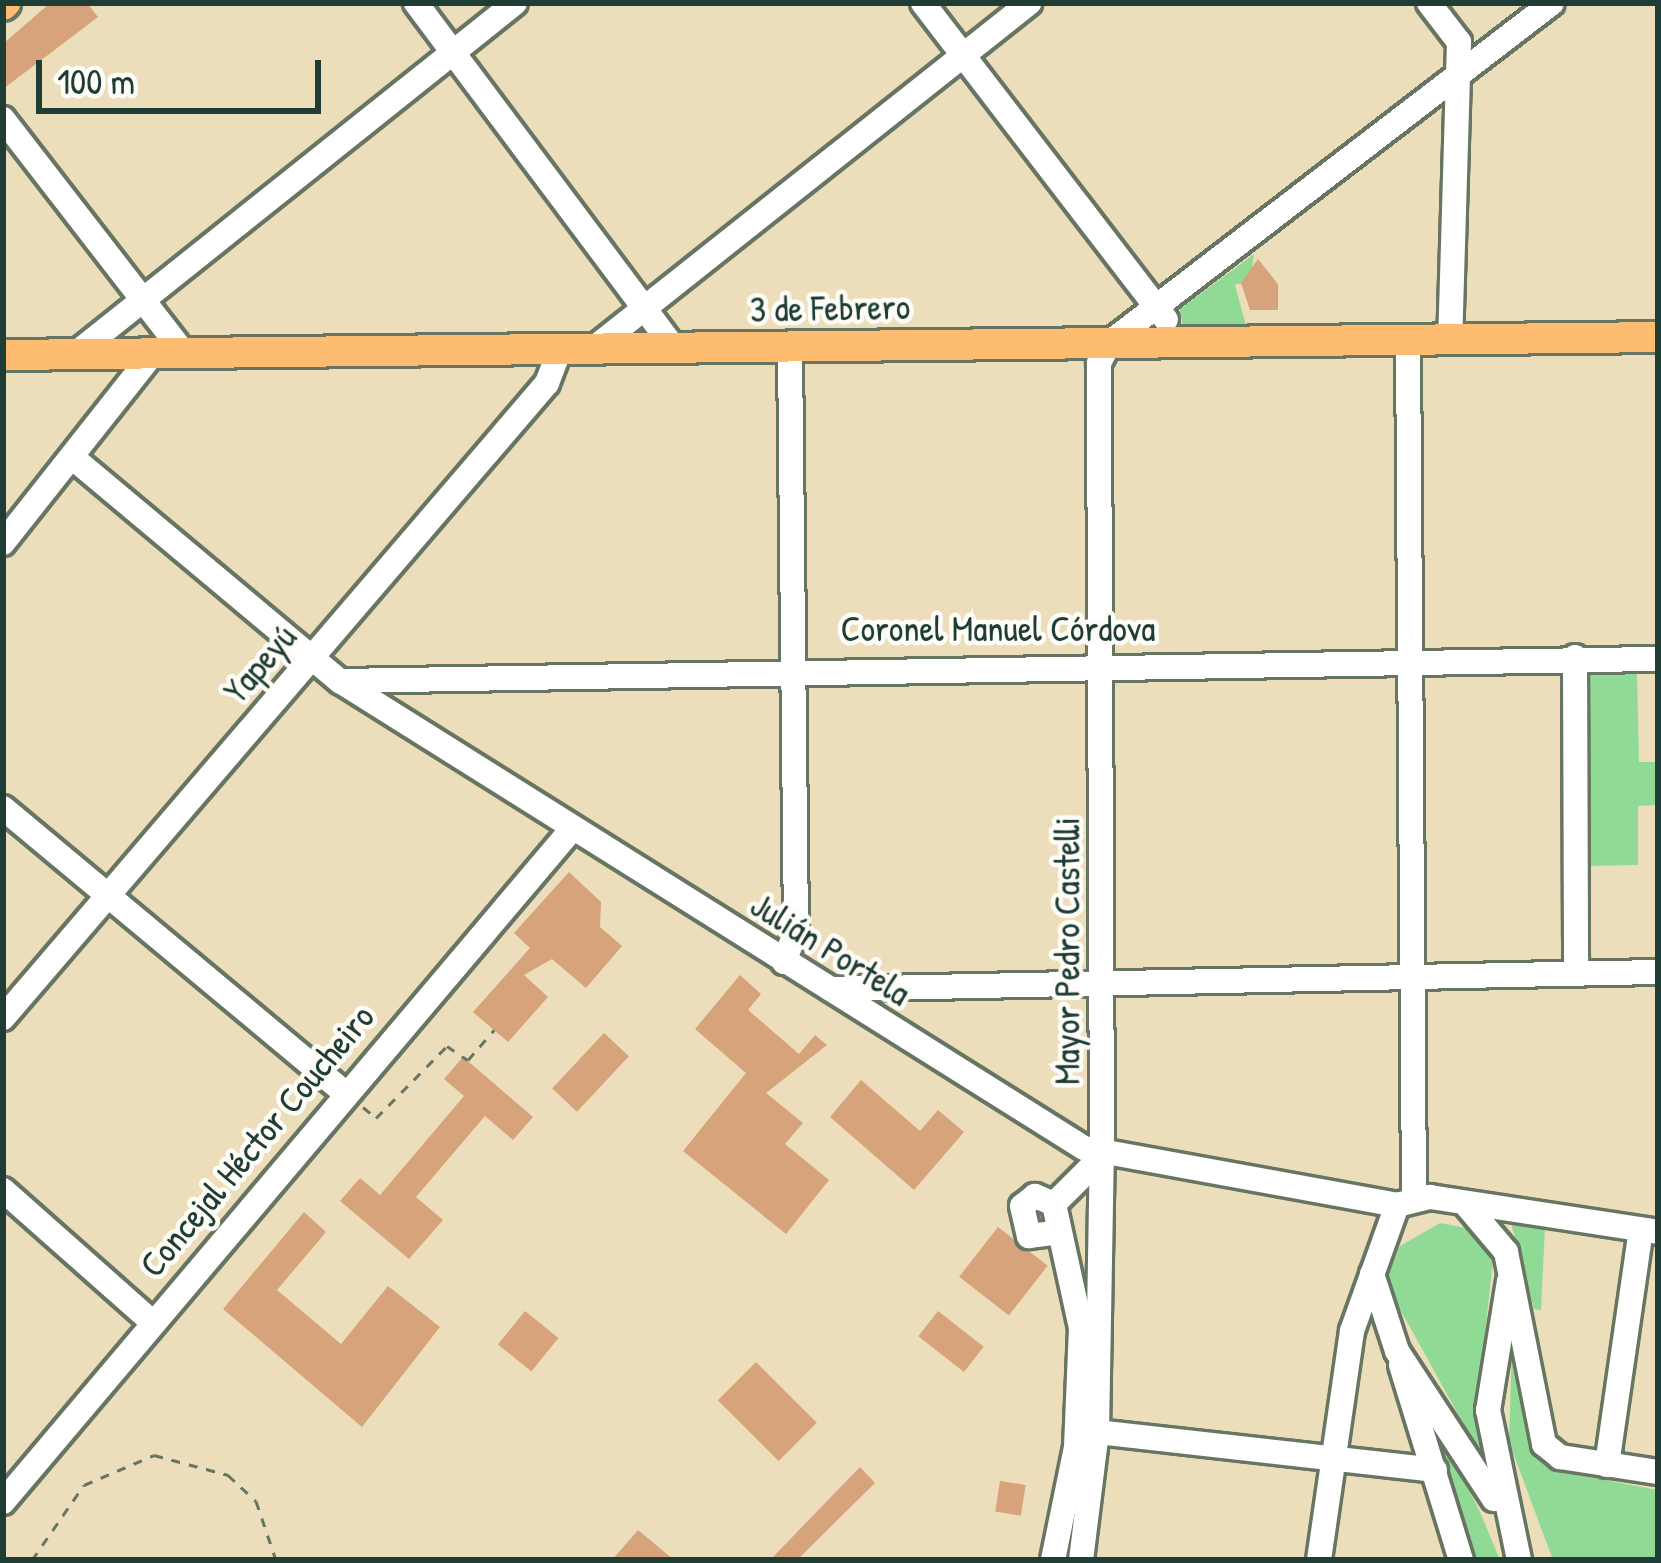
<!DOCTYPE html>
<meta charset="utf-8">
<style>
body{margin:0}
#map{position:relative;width:1661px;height:1563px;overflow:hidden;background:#eddebb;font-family:"Patrick Hand",sans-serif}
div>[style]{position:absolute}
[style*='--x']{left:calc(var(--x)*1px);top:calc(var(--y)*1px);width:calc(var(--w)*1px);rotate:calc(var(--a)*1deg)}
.green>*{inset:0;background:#91da95}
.building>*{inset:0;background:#d6a37a;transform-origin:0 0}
.path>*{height:3px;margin-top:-1.5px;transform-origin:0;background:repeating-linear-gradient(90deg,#677563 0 9px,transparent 0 18px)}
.roads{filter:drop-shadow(3px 0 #677563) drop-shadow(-3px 0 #677563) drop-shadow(0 3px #677563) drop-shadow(0 -3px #677563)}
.minor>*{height:24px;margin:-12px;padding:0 12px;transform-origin:12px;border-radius:12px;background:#fff}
.major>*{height:30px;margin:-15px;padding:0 15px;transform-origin:15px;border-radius:15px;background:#fdbc70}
span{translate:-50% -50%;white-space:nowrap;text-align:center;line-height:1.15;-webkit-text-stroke:9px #fdfcf7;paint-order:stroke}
.street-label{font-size:36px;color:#1f3d34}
.frame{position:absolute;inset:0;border:6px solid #1f3d34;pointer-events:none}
.scale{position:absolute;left:36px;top:60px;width:285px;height:54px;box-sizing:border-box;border:6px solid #1f3d34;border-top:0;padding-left:15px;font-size:36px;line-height:42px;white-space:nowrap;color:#1f3d34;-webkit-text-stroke:9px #fdfcf7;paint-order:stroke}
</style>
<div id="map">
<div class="green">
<i style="clip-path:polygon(1254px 254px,1250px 281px,1235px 285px,1247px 329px,1183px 329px,1180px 309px)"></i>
<i style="clip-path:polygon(1637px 673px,1639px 762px,1658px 762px,1658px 805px,1638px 806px,1638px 865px,1587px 866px,1585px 674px)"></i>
<i style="clip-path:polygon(1440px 1223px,1471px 1229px,1494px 1251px,1477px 1408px,1491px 1474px,1385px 1282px,1400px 1246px)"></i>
<i style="clip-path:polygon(1511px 1223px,1545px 1227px,1541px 1310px,1534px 1309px)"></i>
<i style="clip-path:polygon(1512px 1346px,1535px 1451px,1558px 1471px,1658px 1490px,1658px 1560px,1553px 1560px,1509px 1442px)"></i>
<i style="clip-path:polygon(1424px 1400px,1480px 1512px,1500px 1560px,1470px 1560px)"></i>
</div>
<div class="building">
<i style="clip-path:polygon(50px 3px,87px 3px,98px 17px,3px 89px,3px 44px)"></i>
<i style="clip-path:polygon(1258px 259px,1278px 284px,1278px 310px,1250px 310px,1241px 283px)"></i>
<i style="clip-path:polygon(569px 872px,601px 902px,600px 927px,622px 946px,586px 988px,552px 959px,524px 975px,548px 997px,508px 1042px,473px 1012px,530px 948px,514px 933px)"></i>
<i style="clip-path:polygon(740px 975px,761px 994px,748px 1010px,799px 1054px,815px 1035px,827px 1045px,766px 1093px,803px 1123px,785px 1144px,829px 1180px,786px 1234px,683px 1151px,746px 1073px,695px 1029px)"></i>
<i style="left:604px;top:1033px;width:34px;height:76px;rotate:43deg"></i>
<i style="clip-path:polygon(463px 1057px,533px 1117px,513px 1140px,485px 1116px,416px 1197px,443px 1220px,409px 1259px,340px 1201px,360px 1178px,380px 1195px,464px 1096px,444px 1079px)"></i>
<i style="clip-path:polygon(861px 1080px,920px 1131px,938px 1110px,964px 1132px,914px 1190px,830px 1117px)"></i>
<i style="clip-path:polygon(304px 1212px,326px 1232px,277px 1290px,341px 1344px,388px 1286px,440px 1327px,362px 1427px,223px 1309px)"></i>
<i style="left:998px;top:1227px;width:63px;height:63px;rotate:38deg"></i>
<i style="left:525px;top:1311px;width:43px;height:43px;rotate:39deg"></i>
<i style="left:938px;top:1311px;width:58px;height:32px;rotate:38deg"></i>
<i style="left:756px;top:1362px;width:86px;height:54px;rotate:45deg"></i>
<i style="clip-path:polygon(860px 1467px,875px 1483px,797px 1560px,770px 1560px)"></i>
<i style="left:1000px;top:1481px;width:26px;height:31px;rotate:9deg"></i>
<i style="clip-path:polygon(638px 1530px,674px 1560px,612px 1560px)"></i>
</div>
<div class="path">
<i style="--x:363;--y:1107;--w:17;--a:40"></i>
<i style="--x:376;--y:1118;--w:101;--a:-45.4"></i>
<i style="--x:447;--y:1046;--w:25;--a:34"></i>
<i style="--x:468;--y:1060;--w:40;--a:-49"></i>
<i style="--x:32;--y:1560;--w:91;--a:-55.3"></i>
<i style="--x:84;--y:1485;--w:76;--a:-23.2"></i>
<i style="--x:154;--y:1455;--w:77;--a:15.1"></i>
<i style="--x:228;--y:1475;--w:38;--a:43"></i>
<i style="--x:256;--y:1501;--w:62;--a:71.3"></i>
</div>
<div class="roads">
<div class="minor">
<i style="--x:416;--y:3;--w:431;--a:53.2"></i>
<i style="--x:923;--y:3;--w:399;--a:52.5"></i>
<i style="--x:1429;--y:3;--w:49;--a:52.4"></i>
<i style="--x:1459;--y:42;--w:297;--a:91.7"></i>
<i style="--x:3;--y:119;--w:296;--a:52.3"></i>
<i style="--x:1408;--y:340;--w:858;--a:89.6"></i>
<i style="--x:593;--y:349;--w:557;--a:-38.43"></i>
<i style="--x:74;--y:355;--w:564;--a:-38.6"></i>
<i style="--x:73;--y:458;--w:348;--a:39.9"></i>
<i style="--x:340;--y:681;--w:878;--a:32.12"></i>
<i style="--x:1084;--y:1148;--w:318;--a:10.3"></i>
<i style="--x:1397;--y:1205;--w:34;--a:-14"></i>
<i style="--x:1430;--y:1197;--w:231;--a:8.7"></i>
<i style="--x:3;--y:543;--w:241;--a:-51.7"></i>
<i style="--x:1575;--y:657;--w:314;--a:89.8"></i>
<i style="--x:340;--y:681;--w:1318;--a:-0.96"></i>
<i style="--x:3;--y:808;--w:442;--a:39.8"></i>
<i style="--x:784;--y:962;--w:33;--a:-69"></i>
<i style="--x:796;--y:931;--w:584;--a:-90.59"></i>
<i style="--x:831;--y:989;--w:827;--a:-1.18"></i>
<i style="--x:3;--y:1018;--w:836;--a:-49.41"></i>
<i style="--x:547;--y:383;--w:36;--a:-69"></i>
<i style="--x:3;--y:1190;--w:196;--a:41.5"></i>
<i style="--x:1054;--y:1204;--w:68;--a:-45"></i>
<i style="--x:1468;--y:1207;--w:59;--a:49.8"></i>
<i style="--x:1506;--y:1252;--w:196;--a:78.8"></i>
<i style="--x:1544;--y:1444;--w:21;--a:39"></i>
<i style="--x:1560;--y:1457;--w:99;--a:8.7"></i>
<i style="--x:1372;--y:1274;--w:81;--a:72"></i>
<i style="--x:1397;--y:1351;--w:177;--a:56.8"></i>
<i style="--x:1509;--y:1281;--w:131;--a:99.2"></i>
<i style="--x:1488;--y:1410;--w:153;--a:78.3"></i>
<i style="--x:1401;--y:1365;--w:204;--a:72.9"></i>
<i style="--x:1097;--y:1432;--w:340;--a:6.4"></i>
<i style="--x:1607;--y:1465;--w:237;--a:-81.8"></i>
<i style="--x:3;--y:1502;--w:880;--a:-49.79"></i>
<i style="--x:1053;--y:1560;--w:115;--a:-78.5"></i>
<i style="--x:1076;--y:1447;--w:119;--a:-87.6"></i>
<i style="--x:1081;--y:1328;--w:127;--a:-102.3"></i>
<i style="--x:1054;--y:1204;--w:21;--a:-157"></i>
<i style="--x:1035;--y:1196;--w:16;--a:142"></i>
<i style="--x:1022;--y:1206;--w:31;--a:77"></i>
<i style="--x:1029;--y:1236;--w:25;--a:-7"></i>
<i style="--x:1081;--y:1560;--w:129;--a:-82.9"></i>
<i style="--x:1097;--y:1432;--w:276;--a:-89"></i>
<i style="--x:1102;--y:1156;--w:793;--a:-90.22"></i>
<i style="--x:1099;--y:363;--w:22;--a:-63"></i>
<i style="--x:1109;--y:343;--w:558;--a:-37.51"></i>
<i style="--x:1319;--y:1560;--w:231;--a:-81.8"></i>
<i style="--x:1352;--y:1331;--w:134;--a:-70.3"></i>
</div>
<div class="major">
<i style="--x:3;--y:5;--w:3;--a:-45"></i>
<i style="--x:3;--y:355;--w:1655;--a:-0.62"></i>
</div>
</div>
<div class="street-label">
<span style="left:830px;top:307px;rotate:-1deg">3 de Febrero</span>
<span style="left:998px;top:628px">Coronel Manuel Córdova</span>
<span style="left:259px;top:663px;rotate:-49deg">Yapeyú</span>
<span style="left:831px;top:948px;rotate:32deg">Julián Portela</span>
<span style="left:1066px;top:951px;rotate:-90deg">Mayor Pedro Castelli</span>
<span style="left:256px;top:1140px;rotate:-50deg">Concejal Héctor Coucheiro</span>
</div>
<div class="frame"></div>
<div class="scale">100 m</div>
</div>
